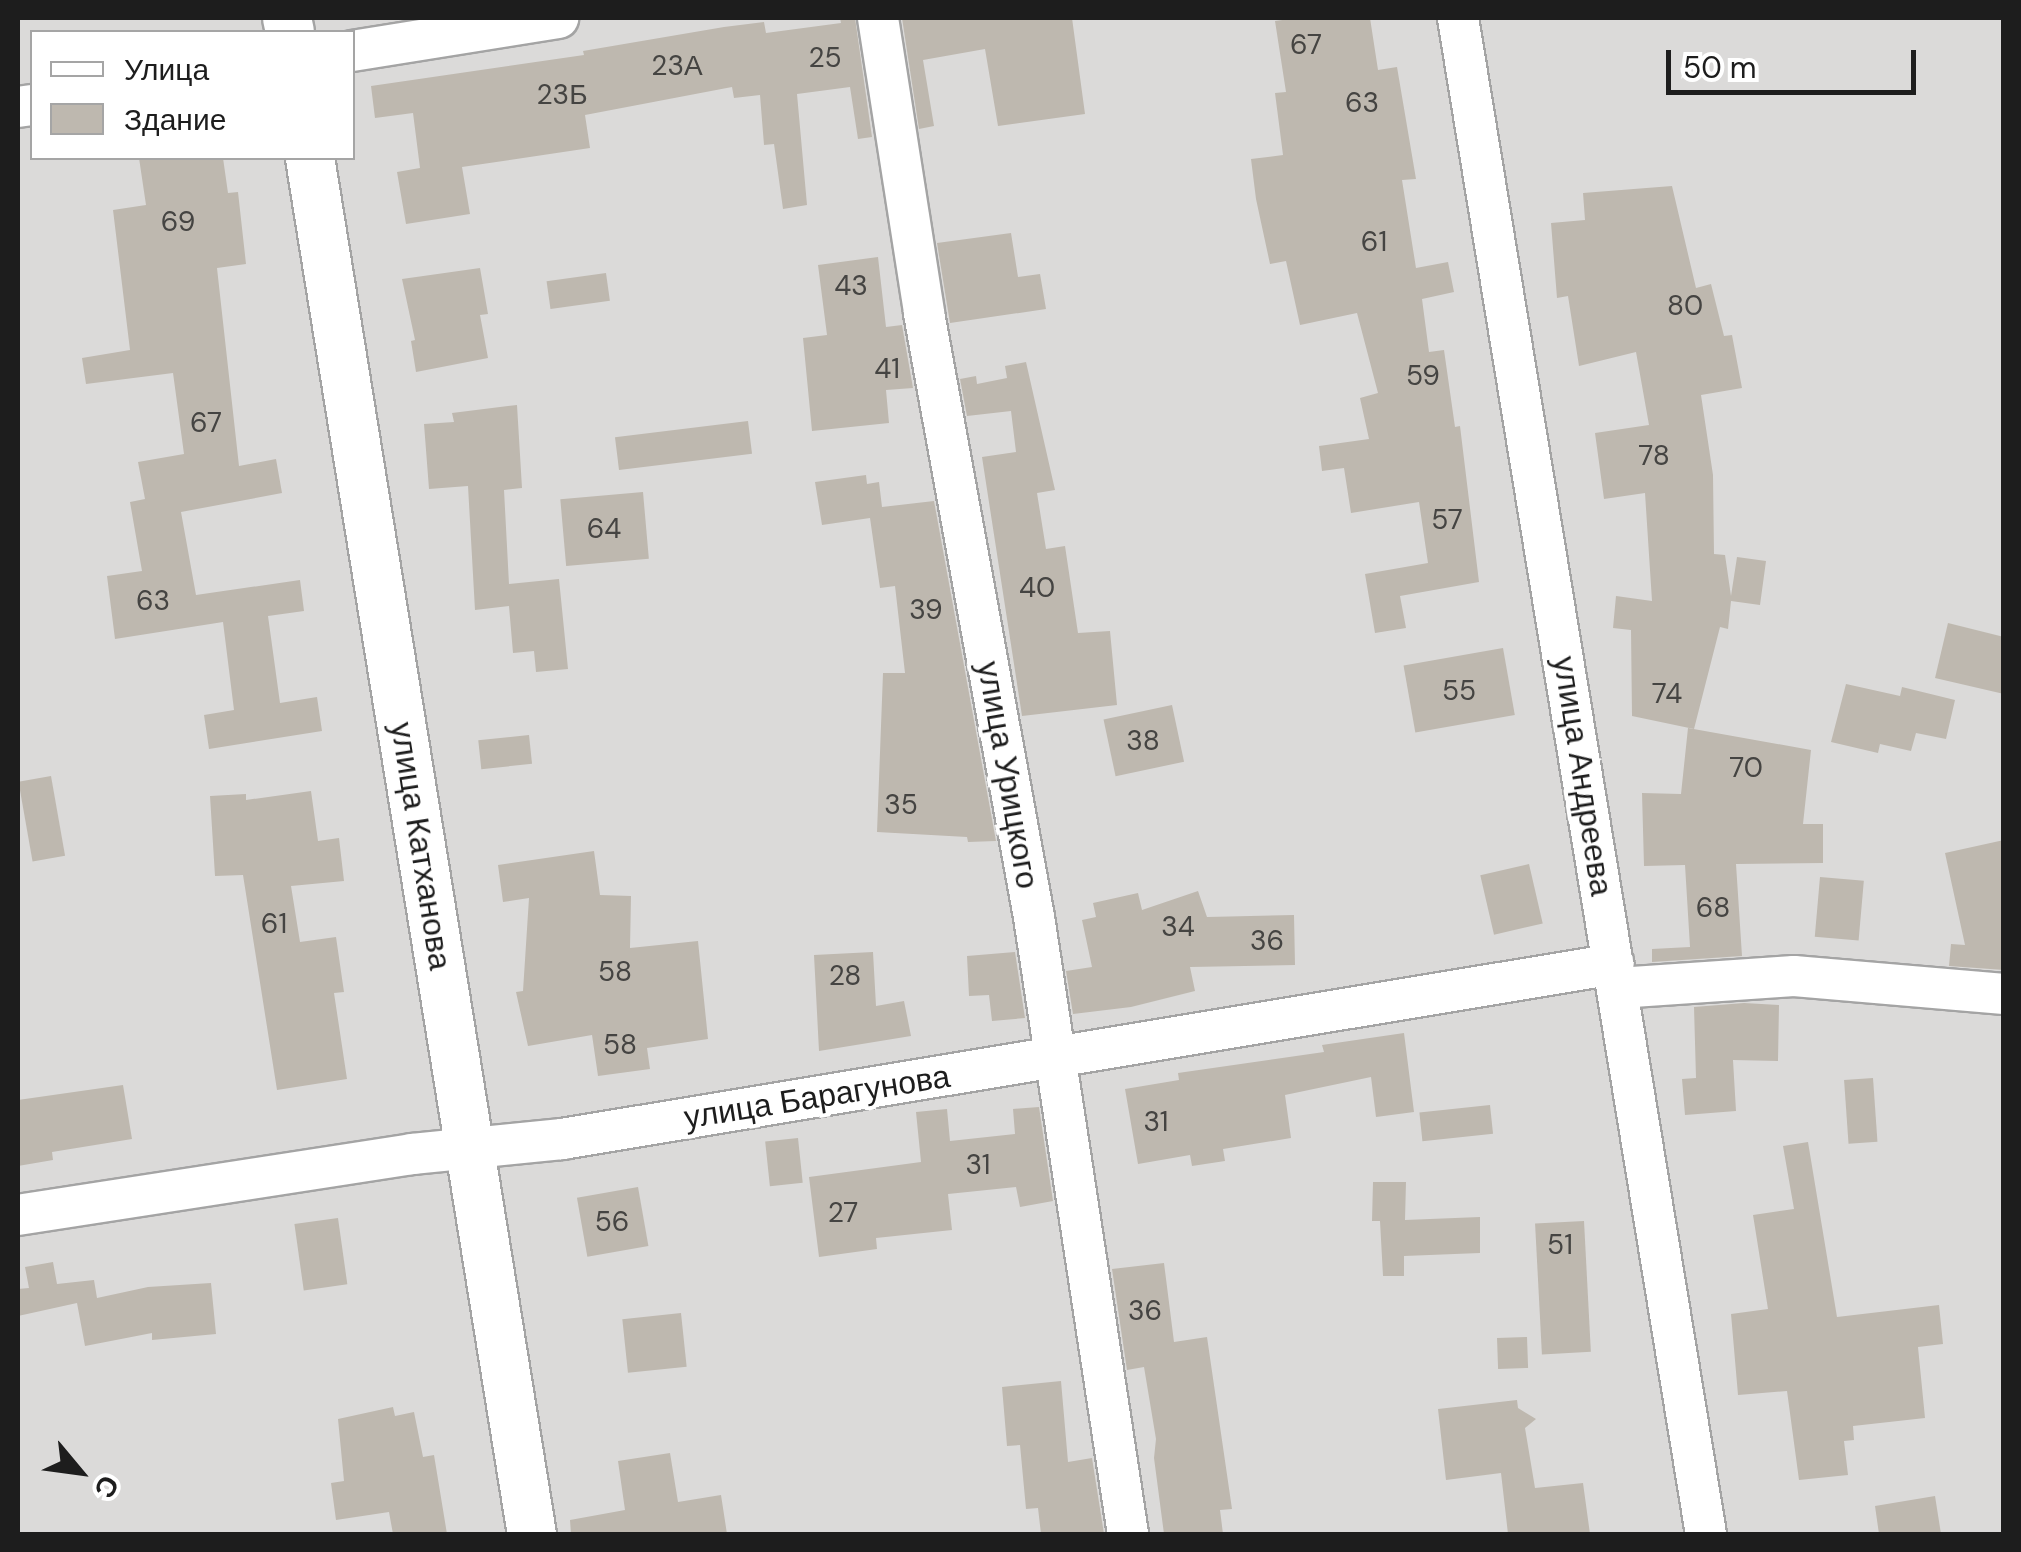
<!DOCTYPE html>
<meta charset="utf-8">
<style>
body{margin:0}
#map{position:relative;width:2021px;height:1552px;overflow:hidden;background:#eeebe2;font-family:"DM Sans",sans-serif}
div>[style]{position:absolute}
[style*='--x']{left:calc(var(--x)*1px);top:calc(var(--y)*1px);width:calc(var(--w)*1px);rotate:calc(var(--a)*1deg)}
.residential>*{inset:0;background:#dbdad9}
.building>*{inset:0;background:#beb8af;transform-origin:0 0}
.roads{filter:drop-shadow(2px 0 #a4a4a4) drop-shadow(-2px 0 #a4a4a4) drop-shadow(0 2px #a4a4a4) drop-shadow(0 -2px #a4a4a4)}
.minor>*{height:40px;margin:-20px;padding:0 20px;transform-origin:20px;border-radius:20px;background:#fff}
.tertiary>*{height:48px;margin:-24px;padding:0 24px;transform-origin:24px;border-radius:24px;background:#fff}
span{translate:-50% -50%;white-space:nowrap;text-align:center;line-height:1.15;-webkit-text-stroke:8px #fff;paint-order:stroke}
.number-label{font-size:28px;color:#454442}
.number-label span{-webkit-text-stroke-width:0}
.street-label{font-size:32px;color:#1d1d1d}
.frame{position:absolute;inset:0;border:20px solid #1d1d1d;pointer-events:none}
.legend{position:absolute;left:30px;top:30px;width:325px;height:130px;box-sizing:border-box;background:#fff;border:2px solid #a5a5a5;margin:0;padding:12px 18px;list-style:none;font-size:30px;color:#1d1d1d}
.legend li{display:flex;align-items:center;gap:20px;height:50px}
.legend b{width:50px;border:2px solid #a5a5a5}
.north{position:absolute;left:30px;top:1422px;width:100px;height:100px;-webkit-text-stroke:8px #fff;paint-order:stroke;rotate:119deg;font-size:28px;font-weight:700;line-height:40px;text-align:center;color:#1d1d1d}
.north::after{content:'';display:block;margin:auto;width:35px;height:45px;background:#1d1d1d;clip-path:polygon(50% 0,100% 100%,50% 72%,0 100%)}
.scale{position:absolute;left:1666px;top:50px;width:250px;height:45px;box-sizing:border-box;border:5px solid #1d1d1d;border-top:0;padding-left:12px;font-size:30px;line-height:35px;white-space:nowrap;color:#1d1d1d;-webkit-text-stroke:8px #fff;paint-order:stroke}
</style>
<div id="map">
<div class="residential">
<i style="clip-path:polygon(evenodd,18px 18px,2003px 18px,2003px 1534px,18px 1534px,18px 18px,32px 32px,352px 32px,352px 158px,32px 158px,32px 32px)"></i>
</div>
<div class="building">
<i style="clip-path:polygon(840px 18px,855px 18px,872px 137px,858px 139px,850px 87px,797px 94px,807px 205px,783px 209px,774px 144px,764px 145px,760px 95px,734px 98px,732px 87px,585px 115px,590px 148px,462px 167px,470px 214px,406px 224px,397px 172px,420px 168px,413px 113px,375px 118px,371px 86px,584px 55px,583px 51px,724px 27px,764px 22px,766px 33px,841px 23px)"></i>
<i style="clip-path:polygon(902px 18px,1072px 18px,1085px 114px,998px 126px,985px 49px,923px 60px,934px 126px,919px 129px)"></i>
<i style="clip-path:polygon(1297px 18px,1370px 18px,1378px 70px,1397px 67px,1416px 179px,1402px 180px,1416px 268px,1448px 262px,1454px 292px,1422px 299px,1429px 352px,1444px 350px,1455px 427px,1460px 426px,1479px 582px,1400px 596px,1406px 628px,1375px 633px,1365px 574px,1428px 563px,1419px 502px,1351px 513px,1344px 468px,1322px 471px,1319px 446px,1369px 439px,1360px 398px,1378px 393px,1357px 313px,1300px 325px,1286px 261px,1270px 264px,1256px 199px,1251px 159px,1283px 155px,1275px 93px,1286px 92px,1275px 21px)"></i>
<i style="clip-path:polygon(139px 158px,223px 158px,228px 193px,238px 192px,246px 264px,217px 268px,239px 466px,276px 459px,282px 493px,181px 512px,196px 595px,300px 580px,304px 611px,268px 616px,280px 703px,317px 697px,322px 731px,209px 749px,204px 715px,234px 710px,223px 622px,115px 639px,107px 576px,142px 571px,130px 502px,145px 499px,138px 462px,184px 454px,173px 373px,86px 384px,82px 358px,130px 350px,113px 210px,146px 205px)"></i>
<i style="clip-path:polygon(1672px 186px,1696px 288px,1711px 284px,1724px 336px,1732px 335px,1742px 388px,1701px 395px,1713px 475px,1714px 554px,1725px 555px,1731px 596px,1737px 557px,1766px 561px,1760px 605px,1731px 601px,1728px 629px,1720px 627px,1694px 729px,1632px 716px,1631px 630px,1613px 628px,1616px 596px,1652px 601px,1645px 493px,1604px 499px,1595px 433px,1649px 425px,1636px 352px,1579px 366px,1568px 296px,1557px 298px,1551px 223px,1585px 220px,1583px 193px)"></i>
<i style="clip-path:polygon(1011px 233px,1018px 277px,1040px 274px,1046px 309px,950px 323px,937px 243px)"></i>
<i style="clip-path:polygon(878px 257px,886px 327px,902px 325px,913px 388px,886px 390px,889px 423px,812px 431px,803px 338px,827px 335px,818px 265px)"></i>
<i style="clip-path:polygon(480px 268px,488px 314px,480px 315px,488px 358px,416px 372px,411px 341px,415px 340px,402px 279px)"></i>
<i style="left:606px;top:273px;width:28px;height:60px;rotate:82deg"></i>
<i style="clip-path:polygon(1026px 362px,1055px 490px,1037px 493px,1046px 549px,1065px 546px,1078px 633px,1110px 631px,1117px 705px,1022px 716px,982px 457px,1016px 452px,1011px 411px,967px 416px,960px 379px,976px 376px,977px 384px,1007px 378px,1005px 366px)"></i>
<i style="clip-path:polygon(517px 405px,522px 488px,504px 490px,509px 584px,559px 579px,568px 669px,536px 672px,534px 651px,513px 653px,509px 606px,475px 610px,468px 486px,429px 489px,424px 424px,454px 422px,452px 413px)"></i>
<i style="left:748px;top:421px;width:33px;height:134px;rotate:83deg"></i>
<i style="clip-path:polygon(866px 475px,867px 484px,879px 482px,882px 507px,934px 501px,996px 841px,968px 842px,967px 837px,877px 832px,883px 673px,905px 673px,895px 586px,880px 588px,870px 518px,822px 525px,815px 482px)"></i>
<i style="left:643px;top:492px;width:67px;height:83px;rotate:85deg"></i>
<i style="clip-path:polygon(1948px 623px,2004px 637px,2004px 694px,1935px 678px)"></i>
<i style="left:1503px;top:648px;width:68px;height:101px;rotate:80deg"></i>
<i style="clip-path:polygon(1846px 684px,1900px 696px,1902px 687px,1955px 700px,1946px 739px,1916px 733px,1911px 751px,1880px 744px,1878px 753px,1831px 742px)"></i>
<i style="left:1172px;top:705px;width:58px;height:70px;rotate:78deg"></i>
<i style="clip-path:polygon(1688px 728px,1811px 750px,1803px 824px,1823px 824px,1823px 863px,1736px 864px,1742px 956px,1652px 962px,1652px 949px,1690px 947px,1685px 865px,1644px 866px,1642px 793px,1681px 794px)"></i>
<i style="left:529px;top:735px;width:29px;height:51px;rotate:84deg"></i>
<i style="left:51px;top:776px;width:81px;height:33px;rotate:80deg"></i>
<i style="clip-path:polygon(311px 791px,318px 841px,339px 838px,344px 881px,291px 886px,300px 942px,336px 937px,344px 992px,334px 993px,347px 1079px,277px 1090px,243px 875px,215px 876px,210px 796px,246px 794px,246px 800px)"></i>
<i style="clip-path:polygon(2004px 840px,2004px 970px,1949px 966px,1951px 944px,1965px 945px,1945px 853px)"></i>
<i style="clip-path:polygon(594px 851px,600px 895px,631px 896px,630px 948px,698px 941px,708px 1039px,647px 1048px,650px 1069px,598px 1076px,592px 1035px,528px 1046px,516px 992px,523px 991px,529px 898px,503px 902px,498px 865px)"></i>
<i style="left:1529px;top:864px;width:61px;height:50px;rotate:77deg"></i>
<i style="left:1820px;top:877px;width:44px;height:60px;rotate:5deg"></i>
<i style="clip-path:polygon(1198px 891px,1207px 917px,1294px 915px,1295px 965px,1190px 967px,1195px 991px,1131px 1007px,1073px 1014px,1066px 971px,1092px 967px,1082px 920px,1096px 917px,1093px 903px,1138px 893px,1142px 910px)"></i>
<i style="clip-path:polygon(873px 952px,876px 1006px,904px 1001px,911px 1036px,819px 1051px,814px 955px)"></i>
<i style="clip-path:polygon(1015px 952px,1025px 1018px,992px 1021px,989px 995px,969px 996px,967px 956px)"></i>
<i style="clip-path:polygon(1744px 1003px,1779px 1005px,1778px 1061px,1733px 1060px,1736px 1111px,1685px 1115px,1682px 1079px,1696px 1078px,1694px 1007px)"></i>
<i style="clip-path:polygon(1404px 1033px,1414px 1112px,1376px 1117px,1371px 1077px,1285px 1095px,1291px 1138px,1223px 1149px,1225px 1161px,1192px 1166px,1190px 1155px,1138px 1164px,1125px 1089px,1179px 1080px,1178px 1073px,1324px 1052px,1322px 1045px)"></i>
<i style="left:1873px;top:1078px;width:64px;height:29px;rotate:86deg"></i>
<i style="clip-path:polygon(123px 1085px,132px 1139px,52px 1152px,53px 1160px,18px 1166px,18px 1100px)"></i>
<i style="left:1490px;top:1105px;width:29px;height:71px;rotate:84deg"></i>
<i style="clip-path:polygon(1039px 1107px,1053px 1201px,1020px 1207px,1016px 1187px,948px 1194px,952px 1230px,876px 1238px,877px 1249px,819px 1257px,809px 1177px,921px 1162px,916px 1112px,947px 1109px,950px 1141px,1015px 1134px,1013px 1109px)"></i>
<i style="left:798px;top:1138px;width:45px;height:33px;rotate:84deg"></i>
<i style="clip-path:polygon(1808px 1142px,1837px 1317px,1939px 1305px,1943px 1344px,1918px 1347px,1925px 1418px,1853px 1426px,1854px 1440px,1844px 1441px,1848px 1475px,1799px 1480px,1787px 1391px,1738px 1395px,1731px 1314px,1768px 1309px,1753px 1215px,1794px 1209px,1783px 1146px)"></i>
<i style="clip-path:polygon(1373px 1182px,1406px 1182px,1405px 1220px,1480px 1217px,1480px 1253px,1404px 1256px,1404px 1276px,1383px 1276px,1380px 1221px,1372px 1221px)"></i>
<i style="left:638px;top:1187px;width:60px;height:62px;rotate:80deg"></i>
<i style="left:338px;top:1218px;width:67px;height:44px;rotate:82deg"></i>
<i style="left:1584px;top:1221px;width:131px;height:49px;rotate:87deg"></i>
<i style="clip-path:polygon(53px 1262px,57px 1284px,94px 1280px,97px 1298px,148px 1287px,211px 1283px,216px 1334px,152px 1340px,152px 1333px,85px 1346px,77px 1303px,18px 1316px,18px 1289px,29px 1288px,25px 1267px)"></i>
<i style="clip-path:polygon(1164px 1263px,1174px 1342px,1207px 1337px,1232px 1509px,1220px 1510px,1223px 1534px,1164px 1534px,1154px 1458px,1156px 1439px,1144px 1367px,1127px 1370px,1112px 1269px)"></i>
<i style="left:681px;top:1313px;width:54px;height:59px;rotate:84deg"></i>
<i style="left:1527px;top:1337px;width:31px;height:30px;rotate:88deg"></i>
<i style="clip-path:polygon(1061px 1381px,1068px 1462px,1092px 1458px,1104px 1534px,1041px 1534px,1038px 1508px,1026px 1509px,1020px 1445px,1007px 1446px,1002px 1387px)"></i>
<i style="clip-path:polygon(1517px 1400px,1518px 1408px,1536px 1419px,1525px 1428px,1535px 1488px,1583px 1483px,1590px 1534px,1508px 1534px,1501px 1473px,1446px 1480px,1438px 1409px)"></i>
<i style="clip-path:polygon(393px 1407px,395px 1416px,414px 1412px,423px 1457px,434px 1455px,447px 1534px,393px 1534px,389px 1512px,336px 1520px,331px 1483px,344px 1481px,338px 1419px)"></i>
<i style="clip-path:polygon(670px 1453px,678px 1502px,721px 1495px,727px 1534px,571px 1534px,570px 1520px,625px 1510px,618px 1461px)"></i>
<i style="clip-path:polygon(1935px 1496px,1941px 1534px,1879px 1534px,1875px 1506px)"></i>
</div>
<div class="roads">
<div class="minor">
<i style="--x:878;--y:18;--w:299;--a:81.1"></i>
<i style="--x:924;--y:313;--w:614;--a:79.68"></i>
<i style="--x:1034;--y:917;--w:624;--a:81.34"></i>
<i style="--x:1458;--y:18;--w:1536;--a:80.71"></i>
<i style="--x:352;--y:51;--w:209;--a:-9.1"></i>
<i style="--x:18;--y:107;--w:14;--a:-8"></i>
<i style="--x:1618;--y:988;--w:176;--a:-3.9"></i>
<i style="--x:1794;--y:976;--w:211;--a:4.9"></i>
<i style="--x:18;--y:1215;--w:399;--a:-8.8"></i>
<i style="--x:412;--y:1154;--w:151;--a:-5.7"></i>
<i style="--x:562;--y:1139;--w:1066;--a:-9.44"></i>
</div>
<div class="tertiary">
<i style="--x:287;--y:18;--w:14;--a:78"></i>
<i style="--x:310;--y:158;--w:1394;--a:80.84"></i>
</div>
</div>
<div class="number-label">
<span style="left:1306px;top:45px">67</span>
<span style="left:825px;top:58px">25</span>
<span style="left:677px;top:66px">23А</span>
<span style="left:562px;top:95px">23Б</span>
<span style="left:1362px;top:103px">63</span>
<span style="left:178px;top:222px">69</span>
<span style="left:1374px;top:242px">61</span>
<span style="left:851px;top:286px">43</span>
<span style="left:1685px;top:306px">80</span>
<span style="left:887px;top:369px">41</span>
<span style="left:1423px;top:376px">59</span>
<span style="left:206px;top:423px">67</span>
<span style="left:1654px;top:456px">78</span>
<span style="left:1447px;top:520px">57</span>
<span style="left:604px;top:529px">64</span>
<span style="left:1037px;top:588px">40</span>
<span style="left:153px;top:601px">63</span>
<span style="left:926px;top:610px">39</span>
<span style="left:1459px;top:691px">55</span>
<span style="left:1667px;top:694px">74</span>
<span style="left:1143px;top:741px">38</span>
<span style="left:1746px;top:768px">70</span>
<span style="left:901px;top:805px">35</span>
<span style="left:1713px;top:908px">68</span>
<span style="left:274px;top:924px">61</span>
<span style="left:1178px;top:927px">34</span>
<span style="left:1267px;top:941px">36</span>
<span style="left:615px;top:972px">58</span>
<span style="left:845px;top:976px">28</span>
<span style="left:620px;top:1045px">58</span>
<span style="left:1156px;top:1122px">31</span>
<span style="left:978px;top:1165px">31</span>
<span style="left:843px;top:1213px">27</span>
<span style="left:612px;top:1222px">56</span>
<span style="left:1560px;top:1245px">51</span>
<span style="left:1145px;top:1311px">36</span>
</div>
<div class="street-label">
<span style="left:1008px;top:775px;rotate:80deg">улица Урицкого</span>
<span style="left:1583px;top:776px;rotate:81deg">улица Андреева</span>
<span style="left:421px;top:846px;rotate:81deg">улица Катханова</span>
<span style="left:817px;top:1097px;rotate:-9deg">улица Барагунова</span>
</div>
<div class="frame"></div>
<ul class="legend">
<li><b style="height:12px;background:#fff"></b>Улица</li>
<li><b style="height:28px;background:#beb8af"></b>Здание</li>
</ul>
<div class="north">С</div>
<div class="scale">50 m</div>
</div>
